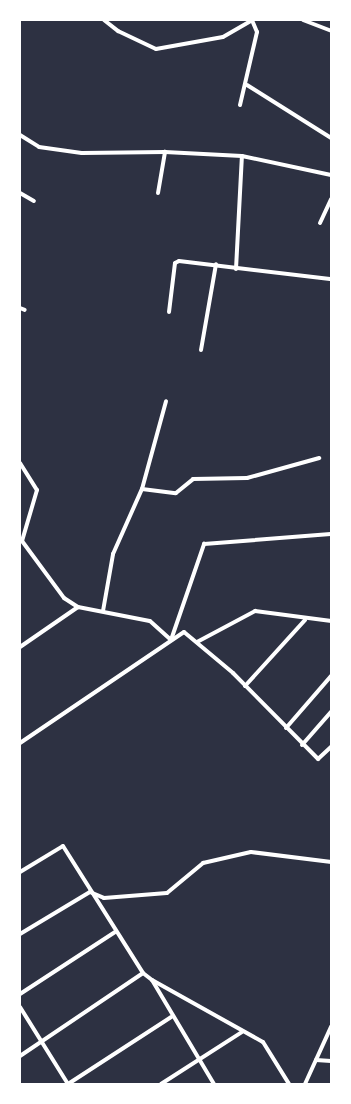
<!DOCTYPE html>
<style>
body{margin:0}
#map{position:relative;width:351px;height:1104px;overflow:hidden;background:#2d3142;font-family:"Nunito Sans",sans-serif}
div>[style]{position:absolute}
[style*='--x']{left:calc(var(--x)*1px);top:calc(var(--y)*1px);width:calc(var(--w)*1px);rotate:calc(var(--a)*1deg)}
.minor>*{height:4px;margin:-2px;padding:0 2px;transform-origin:2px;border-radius:2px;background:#fff}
span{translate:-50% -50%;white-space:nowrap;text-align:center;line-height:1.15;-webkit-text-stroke:4px #fff;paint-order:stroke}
.frame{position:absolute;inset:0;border:21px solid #fff;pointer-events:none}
</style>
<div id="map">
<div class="minor">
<i style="--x:104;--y:20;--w:18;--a:38"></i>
<i style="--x:118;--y:31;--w:42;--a:25.3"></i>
<i style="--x:156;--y:49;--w:68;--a:-10.2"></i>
<i style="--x:223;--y:37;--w:34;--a:-30"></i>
<i style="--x:303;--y:20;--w:30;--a:21"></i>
<i style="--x:247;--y:85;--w:99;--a:32.2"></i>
<i style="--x:240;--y:105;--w:75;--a:-76.9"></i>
<i style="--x:257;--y:32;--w:13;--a:-113"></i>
<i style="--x:20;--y:135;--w:22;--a:32"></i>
<i style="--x:39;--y:147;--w:43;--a:7.9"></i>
<i style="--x:82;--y:153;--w:83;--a:-0.7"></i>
<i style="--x:165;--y:152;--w:77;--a:3"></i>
<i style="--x:242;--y:156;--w:91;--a:12.1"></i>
<i style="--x:20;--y:193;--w:16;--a:30"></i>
<i style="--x:158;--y:193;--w:42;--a:-80.3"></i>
<i style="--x:320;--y:223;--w:26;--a:-65"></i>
<i style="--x:236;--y:269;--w:113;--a:-87"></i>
<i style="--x:20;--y:308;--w:5;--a:22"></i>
<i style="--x:169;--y:312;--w:49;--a:-83"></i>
<i style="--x:175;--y:263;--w:4;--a:-27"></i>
<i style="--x:179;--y:261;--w:152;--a:6.8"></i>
<i style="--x:201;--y:350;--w:87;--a:-80.1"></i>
<i style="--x:20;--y:463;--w:32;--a:58"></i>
<i style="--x:37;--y:490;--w:53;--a:106.4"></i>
<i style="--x:22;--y:541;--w:71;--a:53.6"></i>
<i style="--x:64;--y:598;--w:17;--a:33"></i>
<i style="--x:78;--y:607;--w:73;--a:11"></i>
<i style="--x:150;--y:621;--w:28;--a:42"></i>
<i style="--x:142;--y:489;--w:34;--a:7"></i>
<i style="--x:176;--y:493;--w:22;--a:-39"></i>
<i style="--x:193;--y:479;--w:54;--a:-1.1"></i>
<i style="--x:247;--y:478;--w:75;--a:-15.5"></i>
<i style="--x:103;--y:611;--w:58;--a:-80"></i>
<i style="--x:113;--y:554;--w:71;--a:-66"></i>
<i style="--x:142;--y:489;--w:91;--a:-74.7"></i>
<i style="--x:171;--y:640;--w:102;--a:-71"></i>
<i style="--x:204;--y:544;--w:127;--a:-4.5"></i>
<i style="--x:197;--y:642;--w:66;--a:-28.1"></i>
<i style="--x:255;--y:611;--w:77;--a:7.5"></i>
<i style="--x:20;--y:647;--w:70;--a:-34.6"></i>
<i style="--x:245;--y:686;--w:89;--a:-47.7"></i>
<i style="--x:286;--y:728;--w:69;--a:-49.1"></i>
<i style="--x:20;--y:743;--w:198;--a:-34.1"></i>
<i style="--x:184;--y:632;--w:64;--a:39.9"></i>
<i style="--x:233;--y:673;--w:121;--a:45.3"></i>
<i style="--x:318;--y:759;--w:18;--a:-43"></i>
<i style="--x:302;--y:745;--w:44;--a:-48.7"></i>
<i style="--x:20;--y:872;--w:50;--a:-31.2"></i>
<i style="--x:63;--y:846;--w:150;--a:57.8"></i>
<i style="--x:143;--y:973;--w:11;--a:38"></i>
<i style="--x:152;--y:980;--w:121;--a:59.2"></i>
<i style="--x:20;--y:934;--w:82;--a:-31"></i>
<i style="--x:90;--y:892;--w:15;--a:23"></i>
<i style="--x:104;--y:898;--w:63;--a:-4.5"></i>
<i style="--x:167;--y:893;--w:47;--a:-39.8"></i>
<i style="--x:203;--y:863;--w:49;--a:-12.9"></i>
<i style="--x:251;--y:852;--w:81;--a:7.1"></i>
<i style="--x:152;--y:980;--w:127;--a:29.2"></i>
<i style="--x:263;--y:1042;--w:49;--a:58.2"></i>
<i style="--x:20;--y:994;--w:113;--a:-33.1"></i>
<i style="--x:20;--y:1007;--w:91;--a:58.1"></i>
<i style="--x:68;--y:1084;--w:123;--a:-33"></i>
<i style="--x:20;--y:1056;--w:148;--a:-34"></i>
<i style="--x:316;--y:1060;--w:15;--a:4"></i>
<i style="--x:161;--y:1084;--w:96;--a:-32.7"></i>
<i style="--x:305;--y:1084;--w:63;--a:-65.5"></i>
</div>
<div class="frame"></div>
</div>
